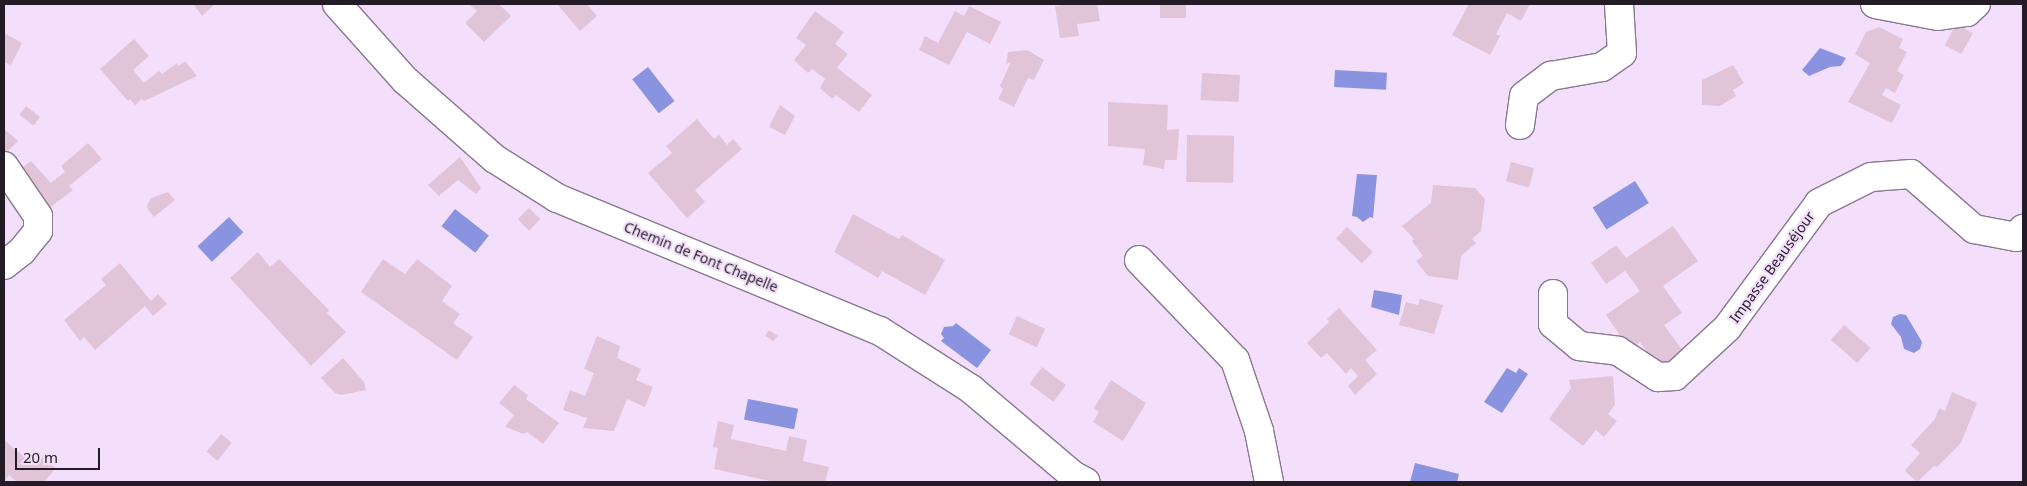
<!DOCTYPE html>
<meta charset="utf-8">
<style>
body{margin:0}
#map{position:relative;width:2027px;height:486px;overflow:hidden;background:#f3dffb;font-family:"Noto Sans",sans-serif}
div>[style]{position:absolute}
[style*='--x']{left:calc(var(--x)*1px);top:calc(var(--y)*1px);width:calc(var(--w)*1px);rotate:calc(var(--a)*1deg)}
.water>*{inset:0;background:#8993df;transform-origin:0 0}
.building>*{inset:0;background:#e2c4d9;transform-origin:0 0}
.roads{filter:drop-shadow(1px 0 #8a7791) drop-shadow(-1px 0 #8a7791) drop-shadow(0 1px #8a7791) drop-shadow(0 -1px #8a7791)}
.street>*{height:28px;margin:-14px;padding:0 14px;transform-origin:14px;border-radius:14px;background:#fff}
span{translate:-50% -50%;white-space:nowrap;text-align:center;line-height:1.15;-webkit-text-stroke:4.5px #f3dffb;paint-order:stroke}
.street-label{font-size:14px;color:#231c26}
.frame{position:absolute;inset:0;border:5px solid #231c26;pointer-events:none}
.scale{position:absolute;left:15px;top:448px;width:85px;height:22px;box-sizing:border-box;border:2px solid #231c26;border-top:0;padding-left:6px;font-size:15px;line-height:18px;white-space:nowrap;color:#231c26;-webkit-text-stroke:4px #f3dffb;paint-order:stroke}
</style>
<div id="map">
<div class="water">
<i style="clip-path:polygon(1820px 48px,1846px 58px,1841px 66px,1830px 67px,1809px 76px,1802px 70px)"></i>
<i style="left:648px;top:67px;width:43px;height:20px;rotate:52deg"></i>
<i style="left:1335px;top:70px;width:52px;height:17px;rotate:3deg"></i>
<i style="clip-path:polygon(1357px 174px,1377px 175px,1373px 218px,1370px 217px,1363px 222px,1357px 217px,1352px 216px)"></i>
<i style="left:1635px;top:181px;width:26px;height:50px;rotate:58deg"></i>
<i style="left:455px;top:209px;width:43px;height:22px;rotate:38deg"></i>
<i style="left:229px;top:217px;width:21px;height:43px;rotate:47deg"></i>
<i style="clip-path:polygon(1374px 290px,1402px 295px,1399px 315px,1371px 307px)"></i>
<i style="clip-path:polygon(1900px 314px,1906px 315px,1922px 342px,1920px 349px,1914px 353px,1904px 349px,1901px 337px,1891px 324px,1893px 317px)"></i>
<i style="clip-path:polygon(956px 323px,991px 350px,977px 368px,941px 341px,944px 338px,941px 334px,944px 327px,953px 326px)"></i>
<i style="clip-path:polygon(1507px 368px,1516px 373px,1519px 368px,1528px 374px,1502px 413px,1484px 402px)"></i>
<i style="left:748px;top:399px;width:51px;height:21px;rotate:11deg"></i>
<i style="clip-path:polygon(1415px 463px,1459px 474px,1457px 482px,1410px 482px)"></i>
</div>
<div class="building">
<i style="clip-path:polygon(195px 4px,215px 4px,202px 16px,194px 5px)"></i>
<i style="clip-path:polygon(469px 4px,499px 4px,511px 16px,484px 42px,465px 23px,477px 11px)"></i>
<i style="clip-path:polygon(557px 4px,587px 4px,597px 16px,580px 31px)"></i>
<i style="clip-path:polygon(1072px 4px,1097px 4px,1100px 21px,1077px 24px,1079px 36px,1060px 38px,1055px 6px)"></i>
<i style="left:1160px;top:4px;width:26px;height:14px"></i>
<i style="clip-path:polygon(1469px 4px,1530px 4px,1521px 21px,1507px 13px,1496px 34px,1500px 36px,1490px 55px,1452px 35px)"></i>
<i style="clip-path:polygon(969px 6px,1001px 22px,990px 44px,967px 32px,949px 65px,919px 50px,925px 36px,938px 43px,955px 11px,964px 16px)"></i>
<i style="clip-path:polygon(815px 11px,844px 32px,835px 44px,848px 54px,837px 68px,872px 95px,859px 112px,836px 95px,832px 99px,820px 88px,825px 79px,812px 69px,808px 73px,794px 60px,806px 45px,796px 38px)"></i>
<i style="left:1956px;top:24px;width:19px;height:24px;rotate:28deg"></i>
<i style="clip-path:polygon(1879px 27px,1903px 39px,1899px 48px,1907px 52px,1897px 71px,1904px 75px,1895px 93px,1886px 88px,1882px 95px,1901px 105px,1892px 123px,1848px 102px,1870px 63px,1855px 54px,1866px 32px)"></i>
<i style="clip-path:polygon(4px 33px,22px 43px,11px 65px,4px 62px)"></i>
<i style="clip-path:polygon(134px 39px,149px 56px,133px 70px,144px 83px,159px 71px,162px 74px,177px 63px,179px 66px,185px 61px,197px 76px,144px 101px,142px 99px,135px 105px,130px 99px,128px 101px,100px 69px)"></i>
<i style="clip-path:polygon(1027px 50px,1044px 60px,1034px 80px,1028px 78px,1014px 107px,998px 99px,1003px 89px,1000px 86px,1011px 62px,1006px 64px,1008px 52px)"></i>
<i style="clip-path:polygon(1733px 65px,1744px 83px,1733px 90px,1736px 96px,1720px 106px,1702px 105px,1702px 80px)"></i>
<i style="left:1202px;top:73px;width:38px;height:27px;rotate:3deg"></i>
<i style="clip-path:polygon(1108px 102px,1168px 105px,1167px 130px,1179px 129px,1177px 160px,1165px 160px,1164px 169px,1143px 165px,1145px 149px,1108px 146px)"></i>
<i style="clip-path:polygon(780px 105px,795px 116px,785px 135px,769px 127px)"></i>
<i style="left:26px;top:106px;width:18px;height:11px;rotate:38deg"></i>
<i style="clip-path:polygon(697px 119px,714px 139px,719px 135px,727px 145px,733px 139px,742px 149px,695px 190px,705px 202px,687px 218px,648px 173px,672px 153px,666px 146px)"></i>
<i style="clip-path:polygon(4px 129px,18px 141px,5px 154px,4px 153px)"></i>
<i style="left:1187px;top:135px;width:47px;height:47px;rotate:1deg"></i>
<i style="clip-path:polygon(88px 143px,102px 159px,69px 186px,73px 190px,48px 209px,20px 169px,31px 161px,51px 183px,65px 172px,61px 166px)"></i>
<i style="clip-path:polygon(460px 157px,481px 188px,476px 194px,458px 180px,439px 196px,428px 185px)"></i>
<i style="left:1511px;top:162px;width:24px;height:20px;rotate:15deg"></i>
<i style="clip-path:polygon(1433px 185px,1475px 188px,1485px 199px,1481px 231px,1472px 239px,1476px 243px,1461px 256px,1458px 280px,1428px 276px,1416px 261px,1423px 256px,1412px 241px,1414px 239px,1402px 226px,1431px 203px)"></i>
<i style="clip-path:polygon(168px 192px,175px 200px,154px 217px,147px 208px,148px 203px,151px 198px)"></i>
<i style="left:529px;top:208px;width:16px;height:16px;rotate:45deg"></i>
<i style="clip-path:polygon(853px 214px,899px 239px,902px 235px,945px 260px,925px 295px,882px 271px,878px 278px,834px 252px)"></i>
<i style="clip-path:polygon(1673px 226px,1698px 261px,1663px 286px,1682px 313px,1664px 325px,1685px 354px,1661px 372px,1640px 342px,1630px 350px,1606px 315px,1640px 291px,1625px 271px,1606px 284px,1591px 263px,1616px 245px,1626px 258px)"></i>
<i style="left:1347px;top:227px;width:36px;height:16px;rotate:44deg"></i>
<i style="clip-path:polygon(258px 252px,270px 267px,279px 259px,329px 310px,327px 313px,346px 332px,311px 366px,230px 278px)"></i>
<i style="clip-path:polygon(383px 259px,405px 274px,417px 259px,452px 286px,442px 301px,460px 314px,453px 323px,473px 337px,457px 360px,361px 292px)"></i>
<i style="clip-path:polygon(120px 263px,151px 301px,158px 294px,167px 304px,153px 316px,145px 306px,95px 350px,84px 337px,80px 341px,64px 320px,106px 285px,101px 279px)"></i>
<i style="clip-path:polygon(1420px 299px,1443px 305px,1434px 334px,1399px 325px,1406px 302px,1418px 305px)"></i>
<i style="clip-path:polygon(1339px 308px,1377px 350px,1365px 360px,1377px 374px,1355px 395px,1348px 386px,1358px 376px,1351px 368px,1346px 374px,1327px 353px,1321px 358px,1307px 343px,1329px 322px,1327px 319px)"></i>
<i style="left:1017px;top:316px;width:31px;height:20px;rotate:25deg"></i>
<i style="left:1844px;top:325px;width:35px;height:20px;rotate:41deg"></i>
<i style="clip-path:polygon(769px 330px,778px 336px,773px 341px,765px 336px)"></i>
<i style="clip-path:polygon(597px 336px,620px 346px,617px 358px,641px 369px,636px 380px,653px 387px,645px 407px,627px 399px,614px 431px,583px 428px,587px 418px,563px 410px,570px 390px,585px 396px,594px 373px,584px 369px)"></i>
<i style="clip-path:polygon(343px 358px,364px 382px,366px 390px,342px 395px,335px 393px,321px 378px)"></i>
<i style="left:1042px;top:367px;width:30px;height:21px;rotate:37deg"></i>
<i style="clip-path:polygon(1613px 376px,1615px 405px,1608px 414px,1617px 421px,1604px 437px,1596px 430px,1583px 446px,1549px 419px,1571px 388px,1569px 380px)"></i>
<i style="clip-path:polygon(1111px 380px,1146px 403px,1123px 441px,1093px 422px,1099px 412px,1094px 408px)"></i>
<i style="clip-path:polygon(514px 385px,528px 395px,526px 399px,559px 423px,543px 444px,527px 432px,524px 434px,505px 427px,514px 415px,499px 403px)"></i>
<i style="clip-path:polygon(1952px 392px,1977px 403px,1961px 443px,1937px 467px,1934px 466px,1917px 482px,1905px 471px,1920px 453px,1911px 445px,1935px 419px,1939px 408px,1945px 411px)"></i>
<i style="clip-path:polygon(718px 421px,734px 425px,731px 439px,786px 451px,789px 436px,807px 440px,803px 461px,829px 467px,825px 482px,775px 482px,714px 469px,718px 448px,713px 447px)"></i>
<i style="left:221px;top:434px;width:14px;height:23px;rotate:39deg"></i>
<i style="clip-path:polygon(4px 440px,35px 466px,41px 457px,56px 468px,44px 482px,17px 482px,9px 475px,5px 480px)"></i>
</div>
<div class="roads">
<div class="street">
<i style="--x:337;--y:4;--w:102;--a:48.2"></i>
<i style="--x:405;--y:80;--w:120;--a:41.3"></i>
<i style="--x:495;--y:159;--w:73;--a:32.2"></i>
<i style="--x:557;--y:198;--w:349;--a:22.4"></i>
<i style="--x:880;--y:331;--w:108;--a:32.5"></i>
<i style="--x:971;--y:389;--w:135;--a:40.2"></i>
<i style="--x:1074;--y:476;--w:13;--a:27"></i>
<i style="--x:1875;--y:4;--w:64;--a:10.8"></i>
<i style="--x:1938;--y:16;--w:29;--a:-8"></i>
<i style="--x:1967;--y:12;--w:12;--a:-42"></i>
<i style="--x:1520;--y:125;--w:29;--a:-82"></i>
<i style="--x:1524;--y:96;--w:34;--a:-37"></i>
<i style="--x:1551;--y:76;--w:52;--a:-10"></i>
<i style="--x:1602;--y:67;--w:24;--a:-35"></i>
<i style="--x:1622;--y:53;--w:49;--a:-93.5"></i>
<i style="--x:4;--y:166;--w:60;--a:55.8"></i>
<i style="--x:38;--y:216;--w:15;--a:90"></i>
<i style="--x:38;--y:231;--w:26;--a:129"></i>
<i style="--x:22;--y:251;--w:23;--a:142"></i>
<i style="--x:1139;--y:260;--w:139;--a:46.2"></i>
<i style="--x:1235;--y:360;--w:75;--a:71.3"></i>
<i style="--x:1259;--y:431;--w:52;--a:78.9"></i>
<i style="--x:1553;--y:294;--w:30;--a:90"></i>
<i style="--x:1553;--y:324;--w:34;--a:40"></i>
<i style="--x:1579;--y:346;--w:39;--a:7"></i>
<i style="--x:1618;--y:351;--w:48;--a:33"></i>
<i style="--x:1658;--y:377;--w:17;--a:-3"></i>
<i style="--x:1675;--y:376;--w:71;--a:-42.7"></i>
<i style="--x:1727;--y:328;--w:155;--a:-53.6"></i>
<i style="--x:1819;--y:203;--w:58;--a:-26.6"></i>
<i style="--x:1871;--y:177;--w:40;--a:-4.3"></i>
<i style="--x:1911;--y:174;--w:84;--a:41.1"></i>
<i style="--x:1974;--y:229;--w:43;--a:10.8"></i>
<i style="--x:2016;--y:237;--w:11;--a:-49"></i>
</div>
</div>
<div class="street-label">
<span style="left:701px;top:257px;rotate:22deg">Chemin de Font Chapelle</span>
<span style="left:1772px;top:267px;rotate:-54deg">Impasse Beauséjour</span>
</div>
<div class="frame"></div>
<div class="scale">20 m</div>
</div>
